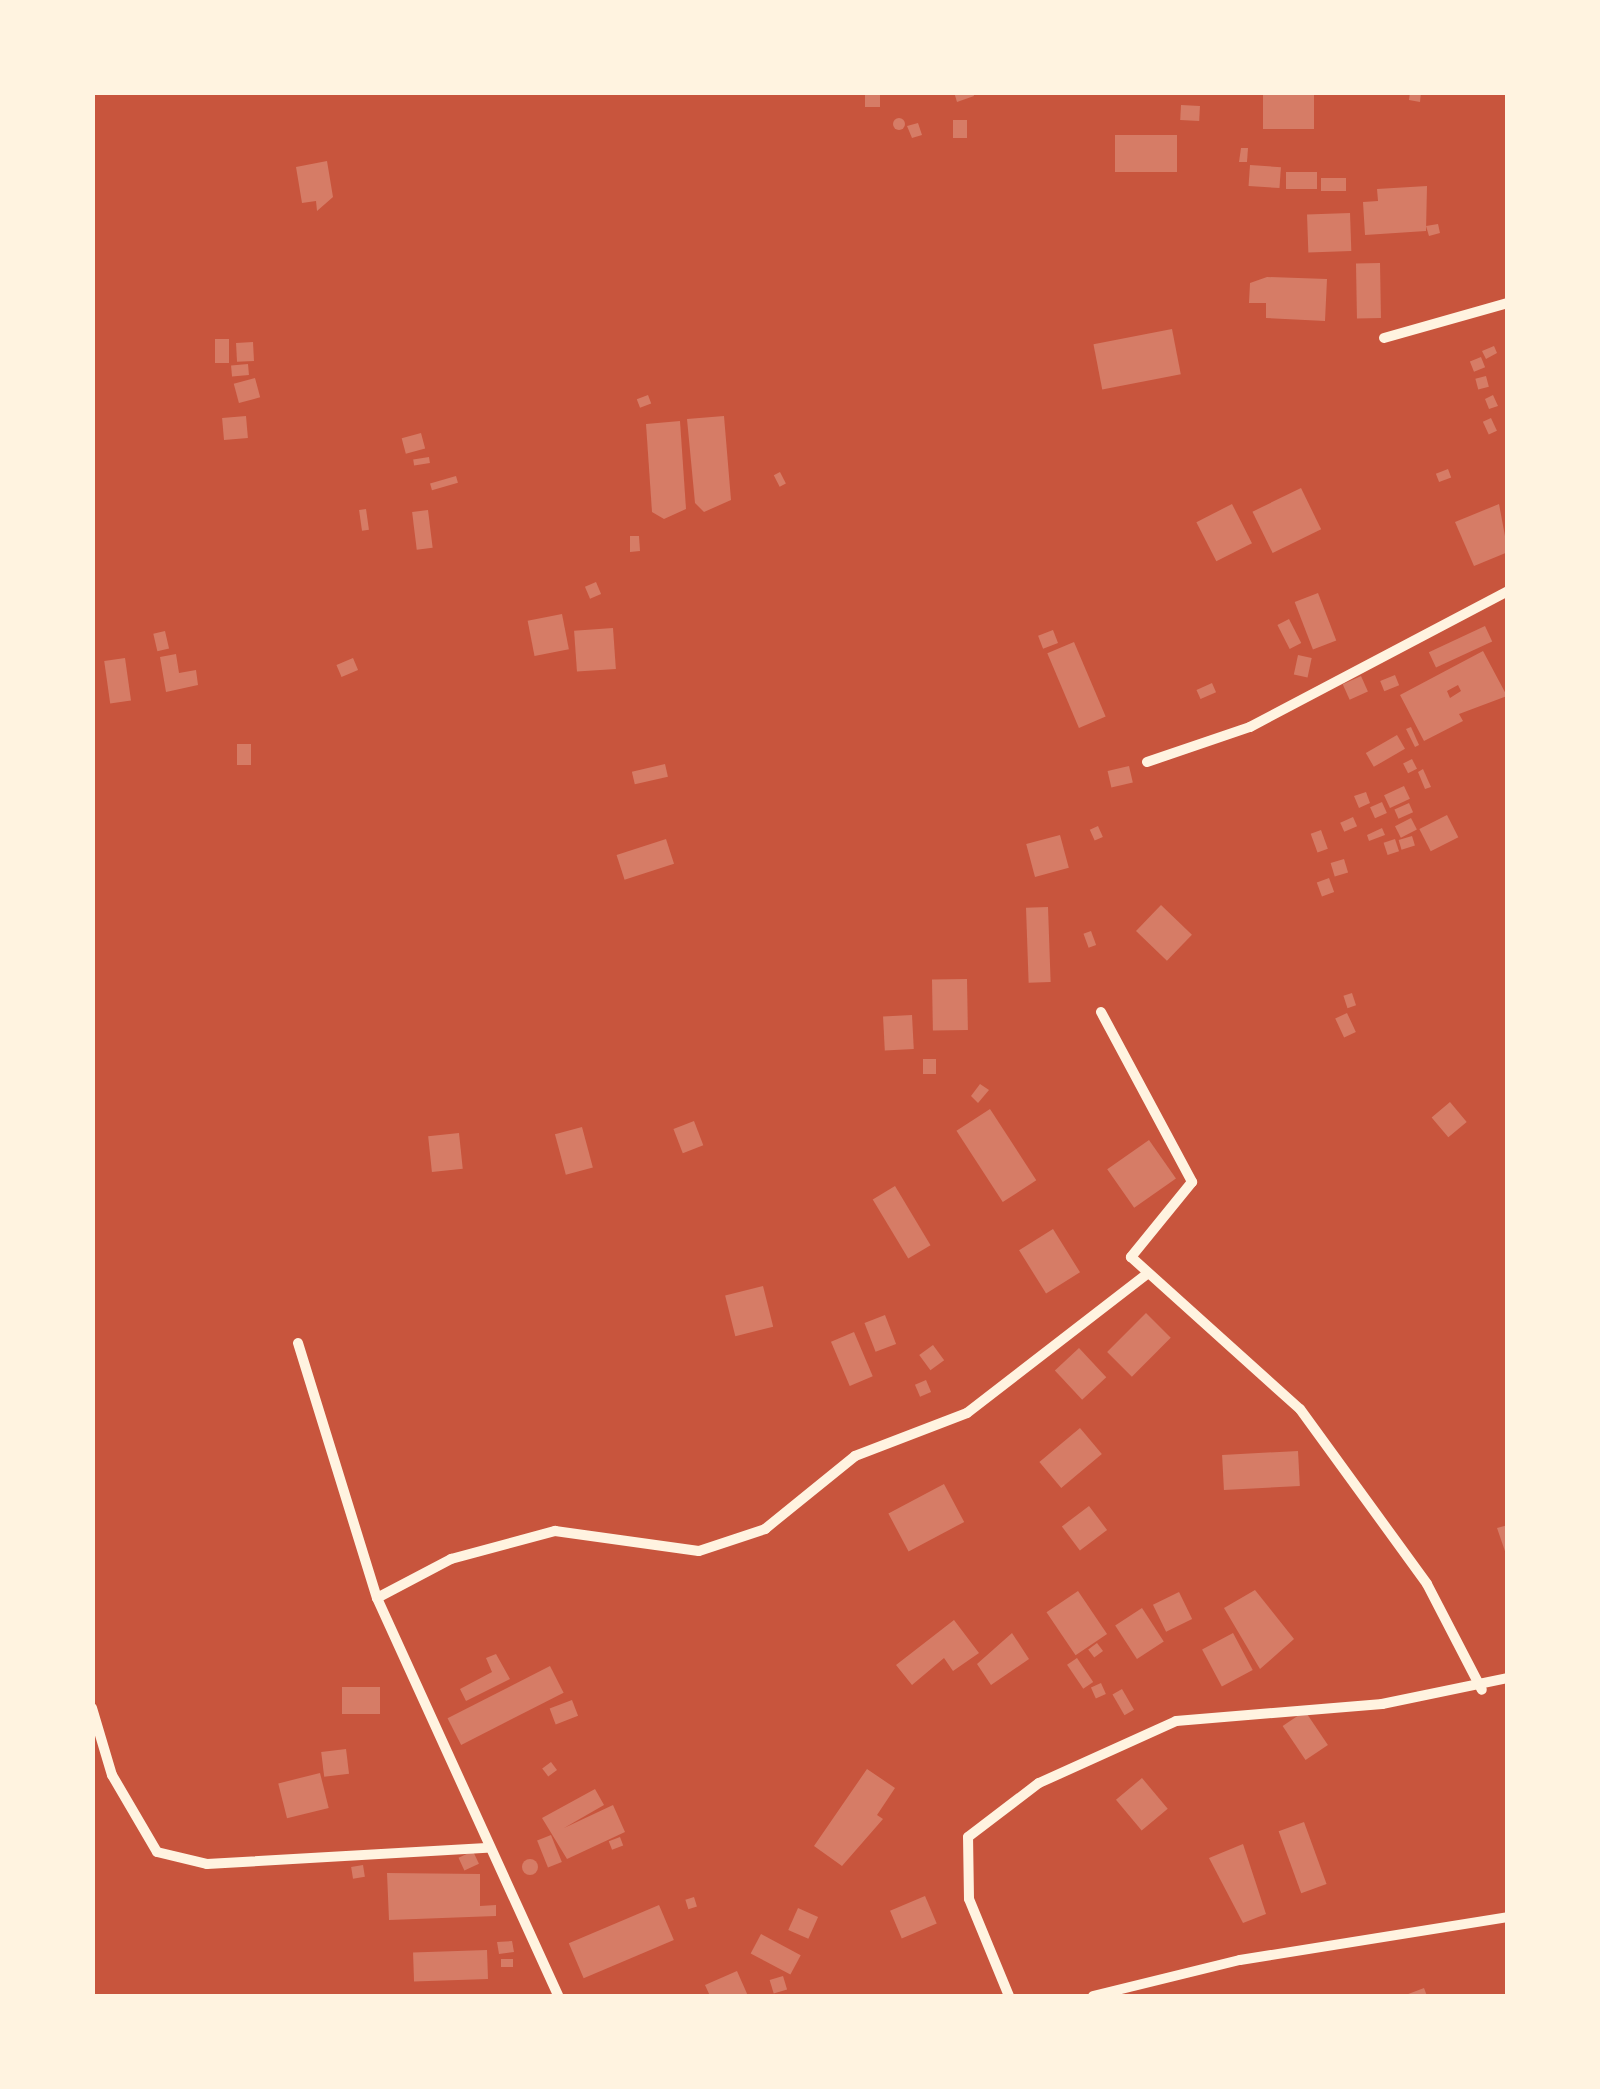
<!DOCTYPE html>
<style>
body{margin:0}
#map{position:relative;width:1600px;height:2089px;overflow:hidden;background:#c8553d;font-family:Figtree,sans-serif}
div>[style]{position:absolute}
[style*='--x']{left:calc(var(--x)*1px);top:calc(var(--y)*1px);width:calc(var(--w)*1px);rotate:calc(var(--a)*1deg)}
.building>*{inset:0;background:#d67c66;transform-origin:0 0}
.round{border-radius:50%}
.minor>*{height:10px;margin:-5px;padding:0 5px;transform-origin:5px;border-radius:5px;background:#fff3e0}
span{translate:-50% -50%;white-space:nowrap;text-align:center;line-height:1.15;-webkit-text-stroke:10px #fff3e0;paint-order:stroke}
.frame{position:absolute;inset:0;border:95px solid #fff3e0;pointer-events:none}
</style>
<div id="map">
<div class="building">
<i style="left:865px;top:92px;width:15px;height:15px"></i>
<i style="clip-path:polygon(954px 92px,973px 92px,974px 96px,957px 102px)"></i>
<i style="left:1263px;top:92px;width:51px;height:37px"></i>
<i style="clip-path:polygon(1410px 92px,1421px 92px,1420px 102px,1409px 100px)"></i>
<i style="left:1181px;top:105px;width:19px;height:15px;rotate:3deg"></i>
<i class="round" style="left:893px;top:118px;width:12px;height:12px"></i>
<i style="left:953px;top:120px;width:14px;height:18px"></i>
<i style="clip-path:polygon(918px 123px,922px 135px,912px 138px,907px 126px)"></i>
<i style="left:1115px;top:135px;width:62px;height:37px"></i>
<i style="clip-path:polygon(1241px 148px,1248px 148px,1247px 162px,1239px 162px)"></i>
<i style="clip-path:polygon(327px 161px,333px 197px,317px 211px,316px 201px,302px 203px,296px 167px)"></i>
<i style="left:1250px;top:165px;width:31px;height:21px;rotate:4deg"></i>
<i style="left:1286px;top:172px;width:31px;height:17px"></i>
<i style="left:1321px;top:178px;width:25px;height:13px"></i>
<i style="clip-path:polygon(1427px 186px,1426px 231px,1365px 235px,1363px 202px,1378px 201px,1377px 189px)"></i>
<i style="left:1350px;top:213px;width:38px;height:43px;rotate:88deg"></i>
<i style="clip-path:polygon(1438px 224px,1440px 233px,1429px 236px,1426px 226px)"></i>
<i style="left:1380px;top:263px;width:55px;height:24px;rotate:89deg"></i>
<i style="clip-path:polygon(1267px 277px,1327px 279px,1325px 321px,1266px 318px,1266px 303px,1249px 303px,1250px 283px)"></i>
<i style="left:1172px;top:329px;width:46px;height:80px;rotate:79deg"></i>
<i style="left:215px;top:339px;width:14px;height:24px"></i>
<i style="left:253px;top:342px;width:19px;height:17px;rotate:87deg"></i>
<i style="clip-path:polygon(1494px 346px,1497px 353px,1486px 359px,1482px 351px)"></i>
<i style="left:1481px;top:357px;width:11px;height:12px;rotate:68deg"></i>
<i style="left:248px;top:364px;width:11px;height:17px;rotate:85deg"></i>
<i style="left:1486px;top:376px;width:11px;height:11px;rotate:75deg"></i>
<i style="left:255px;top:378px;width:20px;height:22px;rotate:75deg"></i>
<i style="left:648px;top:395px;width:9px;height:12px;rotate:69deg"></i>
<i style="clip-path:polygon(1493px 395px,1498px 406px,1489px 409px,1485px 399px)"></i>
<i style="left:246px;top:416px;width:22px;height:24px;rotate:85deg"></i>
<i style="clip-path:polygon(724px 416px,731px 500px,704px 512px,695px 503px,687px 419px)"></i>
<i style="left:1491px;top:418px;width:14px;height:9px;rotate:65deg"></i>
<i style="clip-path:polygon(680px 421px,686px 509px,664px 519px,652px 512px,646px 424px)"></i>
<i style="left:421px;top:433px;width:16px;height:20px;rotate:75deg"></i>
<i style="left:429px;top:457px;width:6px;height:16px;rotate:81deg"></i>
<i style="left:1448px;top:469px;width:9px;height:13px;rotate:69deg"></i>
<i style="left:780px;top:472px;width:13px;height:7px;rotate:63deg"></i>
<i style="left:456px;top:476px;width:7px;height:27px;rotate:74deg"></i>
<i style="left:1301px;top:488px;width:46px;height:54px;rotate:64deg"></i>
<i style="left:1232px;top:504px;width:44px;height:40px;rotate:63deg"></i>
<i style="clip-path:polygon(1499px 504px,1508px 552px,1474px 566px,1455px 522px)"></i>
<i style="left:366px;top:509px;width:21px;height:7px;rotate:82deg"></i>
<i style="left:428px;top:510px;width:38px;height:16px;rotate:83deg"></i>
<i style="clip-path:polygon(630px 536px,639px 536px,640px 551px,630px 552px)"></i>
<i style="left:596px;top:582px;width:13px;height:12px;rotate:67deg"></i>
<i style="left:1318px;top:593px;width:51px;height:25px;rotate:69deg"></i>
<i style="left:562px;top:614px;width:36px;height:35px;rotate:79deg"></i>
<i style="left:1289px;top:619px;width:27px;height:13px;rotate:63deg"></i>
<i style="left:1485px;top:626px;width:17px;height:62px;rotate:65deg"></i>
<i style="left:613px;top:628px;width:41px;height:39px;rotate:86deg"></i>
<i style="left:1053px;top:630px;width:14px;height:16px;rotate:69deg"></i>
<i style="left:165px;top:631px;width:18px;height:12px;rotate:77deg"></i>
<i style="left:1074px;top:642px;width:81px;height:29px;rotate:67deg"></i>
<i style="clip-path:polygon(evenodd,1483px 651px,1507px 696px,1459px 714px,1463px 721px,1424px 741px,1400px 695px,1483px 651px,1458px 685px,1461px 691px,1450px 698px,1447px 691px,1458px 685px)"></i>
<i style="clip-path:polygon(176px 654px,179px 673px,196px 670px,198px 685px,166px 692px,160px 657px)"></i>
<i style="left:1298px;top:655px;width:14px;height:20px;rotate:12deg"></i>
<i style="left:125px;top:658px;width:43px;height:21px;rotate:82deg"></i>
<i style="left:353px;top:658px;width:13px;height:18px;rotate:67deg"></i>
<i style="left:1395px;top:675px;width:11px;height:16px;rotate:68deg"></i>
<i style="left:1361px;top:676px;width:17px;height:20px;rotate:66deg"></i>
<i style="left:1212px;top:683px;width:10px;height:17px;rotate:66deg"></i>
<i style="clip-path:polygon(1411px 727px,1419px 745px,1415px 747px,1406px 729px)"></i>
<i style="left:1397px;top:735px;width:16px;height:36px;rotate:60deg"></i>
<i style="left:237px;top:744px;width:14px;height:21px"></i>
<i style="left:1412px;top:759px;width:11px;height:10px;rotate:63deg"></i>
<i style="left:665px;top:764px;width:13px;height:34px;rotate:77deg"></i>
<i style="left:1129px;top:766px;width:17px;height:22px;rotate:77deg"></i>
<i style="clip-path:polygon(1423px 769px,1431px 787px,1425px 789px,1418px 772px)"></i>
<i style="left:1404px;top:786px;width:14px;height:22px;rotate:65deg"></i>
<i style="clip-path:polygon(1366px 792px,1370px 803px,1359px 808px,1354px 796px)"></i>
<i style="left:1382px;top:802px;width:12px;height:13px;rotate:66deg"></i>
<i style="left:1409px;top:803px;width:10px;height:16px;rotate:66deg"></i>
<i style="left:1447px;top:815px;width:25px;height:31px;rotate:63deg"></i>
<i style="left:1353px;top:817px;width:10px;height:14px;rotate:66deg"></i>
<i style="left:1411px;top:818px;width:13px;height:18px;rotate:63deg"></i>
<i style="left:1098px;top:826px;width:12px;height:9px;rotate:66deg"></i>
<i style="clip-path:polygon(1382px 828px,1385px 835px,1369px 841px,1367px 835px)"></i>
<i style="left:1321px;top:830px;width:20px;height:11px;rotate:70deg"></i>
<i style="left:1060px;top:835px;width:34px;height:35px;rotate:75deg"></i>
<i style="left:1412px;top:836px;width:10px;height:14px;rotate:73deg"></i>
<i style="left:666px;top:839px;width:26px;height:52px;rotate:72deg"></i>
<i style="left:1395px;top:839px;width:13px;height:12px;rotate:72deg"></i>
<i style="left:1344px;top:859px;width:14px;height:14px;rotate:73deg"></i>
<i style="left:1329px;top:878px;width:15px;height:13px;rotate:70deg"></i>
<i style="left:1161px;top:905px;width:43px;height:36px;rotate:44deg"></i>
<i style="left:1048px;top:907px;width:75px;height:22px;rotate:88deg"></i>
<i style="left:1091px;top:931px;width:15px;height:8px;rotate:70deg"></i>
<i style="left:967px;top:979px;width:51px;height:35px;rotate:89deg"></i>
<i style="left:1352px;top:993px;width:13px;height:9px;rotate:72deg"></i>
<i style="left:1347px;top:1013px;width:21px;height:13px;rotate:65deg"></i>
<i style="left:912px;top:1015px;width:34px;height:29px;rotate:87deg"></i>
<i style="left:923px;top:1059px;width:13px;height:15px"></i>
<i style="clip-path:polygon(980px 1084px,989px 1090px,978px 1103px,971px 1096px)"></i>
<i style="left:1450px;top:1102px;width:26px;height:24px;rotate:50deg"></i>
<i style="left:990px;top:1109px;width:85px;height:40px;rotate:57deg"></i>
<i style="left:694px;top:1121px;width:26px;height:22px;rotate:69deg"></i>
<i style="left:582px;top:1127px;width:42px;height:28px;rotate:75deg"></i>
<i style="left:459px;top:1133px;width:36px;height:31px;rotate:84deg"></i>
<i style="left:1149px;top:1140px;width:47px;height:51px;rotate:55deg"></i>
<i style="left:895px;top:1186px;width:69px;height:26px;rotate:59deg"></i>
<i style="left:1053px;top:1229px;width:51px;height:40px;rotate:58deg"></i>
<i style="left:763px;top:1286px;width:42px;height:39px;rotate:76deg"></i>
<i style="left:1146px;top:1313px;width:35px;height:55px;rotate:45deg"></i>
<i style="left:885px;top:1315px;width:31px;height:22px;rotate:69deg"></i>
<i style="left:854px;top:1332px;width:48px;height:25px;rotate:67deg"></i>
<i style="left:933px;top:1345px;width:19px;height:17px;rotate:54deg"></i>
<i style="left:1079px;top:1348px;width:40px;height:33px;rotate:47deg"></i>
<i style="left:926px;top:1380px;width:13px;height:12px;rotate:67deg"></i>
<i style="left:1080px;top:1428px;width:34px;height:53px;rotate:50deg"></i>
<i style="left:1298px;top:1451px;width:35px;height:76px;rotate:87deg"></i>
<i style="left:944px;top:1484px;width:43px;height:63px;rotate:62deg"></i>
<i style="left:1089px;top:1506px;width:30px;height:34px;rotate:53deg"></i>
<i style="clip-path:polygon(1508px 1525px,1508px 1557px,1507px 1557px,1497px 1528px)"></i>
<i style="clip-path:polygon(1255px 1590px,1294px 1639px,1260px 1669px,1224px 1608px)"></i>
<i style="left:1078px;top:1591px;width:52px;height:38px;rotate:56deg"></i>
<i style="left:1179px;top:1592px;width:30px;height:29px;rotate:64deg"></i>
<i style="left:1142px;top:1608px;width:40px;height:32px;rotate:57deg"></i>
<i style="clip-path:polygon(954px 1620px,979px 1653px,953px 1671px,944px 1658px,912px 1685px,896px 1665px)"></i>
<i style="clip-path:polygon(1012px 1633px,1029px 1659px,991px 1685px,977px 1664px)"></i>
<i style="left:1233px;top:1633px;width:42px;height:35px;rotate:62deg"></i>
<i style="left:1097px;top:1643px;width:10px;height:11px;rotate:53deg"></i>
<i style="clip-path:polygon(496px 1654px,510px 1679px,466px 1701px,460px 1689px,492px 1672px,486px 1658px)"></i>
<i style="left:1077px;top:1658px;width:29px;height:12px;rotate:56deg"></i>
<i style="left:550px;top:1666px;width:30px;height:115px;rotate:63deg"></i>
<i style="left:1101px;top:1683px;width:12px;height:11px;rotate:66deg"></i>
<i style="left:342px;top:1687px;width:38px;height:27px"></i>
<i style="left:1122px;top:1689px;width:24px;height:11px;rotate:60deg"></i>
<i style="left:572px;top:1700px;width:17px;height:24px;rotate:69deg"></i>
<i style="left:1305px;top:1711px;width:41px;height:27px;rotate:56deg"></i>
<i style="left:346px;top:1749px;width:25px;height:25px;rotate:83deg"></i>
<i style="left:551px;top:1762px;width:10px;height:11px;rotate:53deg"></i>
<i style="clip-path:polygon(867px 1769px,895px 1788px,877px 1815px,883px 1819px,842px 1866px,814px 1846px)"></i>
<i style="left:320px;top:1773px;width:36px;height:43px;rotate:76deg"></i>
<i style="left:1142px;top:1778px;width:40px;height:34px;rotate:50deg"></i>
<i style="clip-path:polygon(595px 1789px,604px 1805px,564px 1828px,613px 1805px,625px 1832px,567px 1859px,542px 1818px)"></i>
<i style="left:1304px;top:1822px;width:66px;height:27px;rotate:70deg"></i>
<i style="left:551px;top:1835px;width:29px;height:15px;rotate:68deg"></i>
<i style="left:620px;top:1837px;width:9px;height:12px;rotate:69deg"></i>
<i style="clip-path:polygon(1243px 1844px,1266px 1914px,1243px 1923px,1209px 1858px)"></i>
<i style="left:473px;top:1851px;width:14px;height:16px;rotate:65deg"></i>
<i class="round" style="left:522px;top:1859px;width:16px;height:16px"></i>
<i style="left:363px;top:1865px;width:12px;height:12px;rotate:81deg"></i>
<i style="clip-path:polygon(387px 1873px,480px 1874px,480px 1906px,496px 1905px,496px 1916px,389px 1920px)"></i>
<i style="left:925px;top:1896px;width:30px;height:38px;rotate:67deg"></i>
<i style="left:694px;top:1897px;width:10px;height:9px;rotate:73deg"></i>
<i style="left:659px;top:1905px;width:38px;height:98px;rotate:67deg"></i>
<i style="left:798px;top:1908px;width:22px;height:24px;rotate:24deg"></i>
<i style="left:761px;top:1934px;width:45px;height:22px;rotate:28deg"></i>
<i style="clip-path:polygon(512px 1941px,514px 1952px,499px 1954px,497px 1942px)"></i>
<i style="left:487px;top:1950px;width:29px;height:74px;rotate:88deg"></i>
<i style="left:501px;top:1959px;width:12px;height:8px"></i>
<i style="clip-path:polygon(737px 1971px,748px 1996px,710px 1996px,705px 1985px)"></i>
<i style="left:783px;top:1976px;width:14px;height:14px;rotate:73deg"></i>
<i style="clip-path:polygon(1424px 1988px,1427px 1996px,1403px 1996px)"></i>
</div>
<div class="minor">
<i style="--x:1384;--y:338;--w:129;--a:-15.8"></i>
<i style="--x:1147;--y:762;--w:109;--a:-18.8"></i>
<i style="--x:1250;--y:727;--w:292;--a:-27.8"></i>
<i style="--x:1101;--y:1012;--w:193;--a:61.8"></i>
<i style="--x:1192;--y:1182;--w:97;--a:129.1"></i>
<i style="--x:1131;--y:1257;--w:227;--a:42"></i>
<i style="--x:1300;--y:1409;--w:216;--a:54"></i>
<i style="--x:1427;--y:1584;--w:119;--a:62.6"></i>
<i style="--x:298;--y:1343;--w:267;--a:72.8"></i>
<i style="--x:377;--y:1598;--w:437;--a:65.5"></i>
<i style="--x:377;--y:1598;--w:84;--a:-27.8"></i>
<i style="--x:451;--y:1559;--w:108;--a:-15.1"></i>
<i style="--x:555;--y:1531;--w:145;--a:7.9"></i>
<i style="--x:699;--y:1551;--w:70;--a:-18.4"></i>
<i style="--x:765;--y:1529;--w:116;--a:-39"></i>
<i style="--x:855;--y:1456;--w:120;--a:-21"></i>
<i style="--x:967;--y:1413;--w:227;--a:-37.7"></i>
<i style="--x:92;--y:1708;--w:70;--a:73.4"></i>
<i style="--x:112;--y:1775;--w:89;--a:59.7"></i>
<i style="--x:157;--y:1852;--w:51;--a:13.5"></i>
<i style="--x:207;--y:1864;--w:280;--a:-3.3"></i>
<i style="--x:1009;--y:1996;--w:105;--a:-112.4"></i>
<i style="--x:969;--y:1899;--w:62;--a:-90.9"></i>
<i style="--x:968;--y:1837;--w:89;--a:-37.3"></i>
<i style="--x:1039;--y:1783;--w:150;--a:-24.3"></i>
<i style="--x:1176;--y:1721;--w:207;--a:-4.7"></i>
<i style="--x:1382;--y:1704;--w:129;--a:-11.7"></i>
<i style="--x:1093;--y:1996;--w:151;--a:-13.8"></i>
<i style="--x:1240;--y:1960;--w:271;--a:-9.1"></i>
</div>
<div class="frame"></div>
</div>
